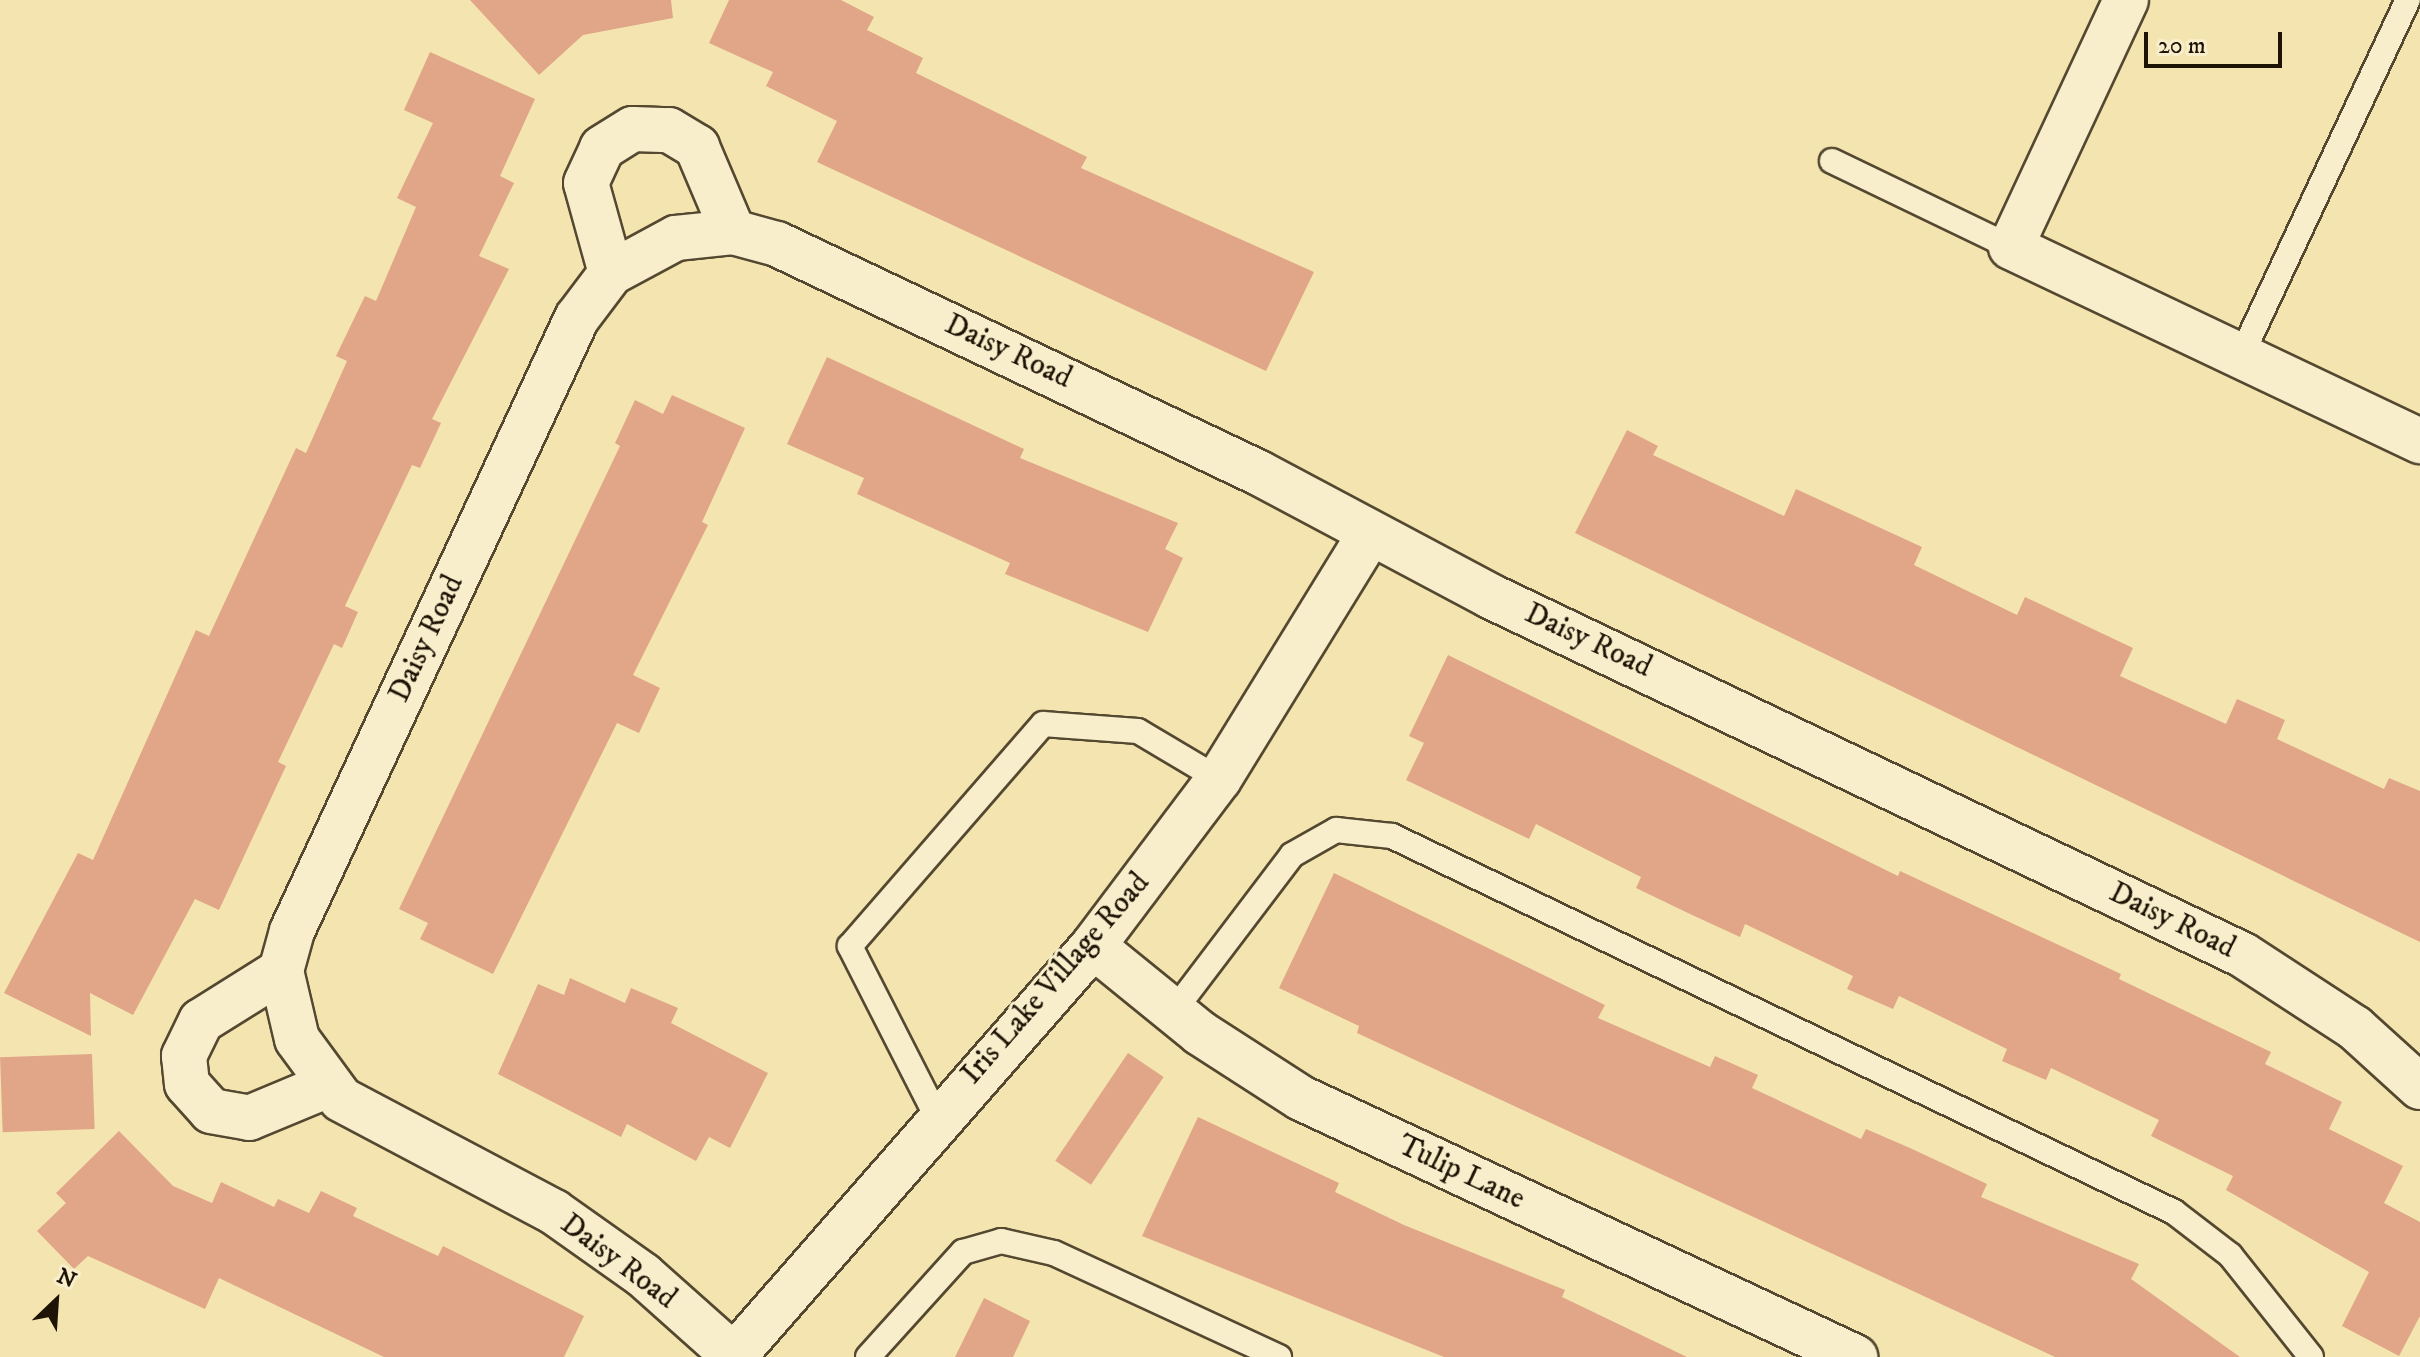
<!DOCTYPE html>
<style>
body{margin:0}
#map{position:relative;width:2420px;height:1357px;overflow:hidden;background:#f4e5b0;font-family:"IM FELL DW Pica",serif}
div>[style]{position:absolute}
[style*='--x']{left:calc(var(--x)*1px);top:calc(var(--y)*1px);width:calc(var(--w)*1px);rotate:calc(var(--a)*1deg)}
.building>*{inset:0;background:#e0a687;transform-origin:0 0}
.roads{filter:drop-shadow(2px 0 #544830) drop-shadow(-2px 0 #544830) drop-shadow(0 2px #544830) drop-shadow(0 -2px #544830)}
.lane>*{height:24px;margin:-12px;padding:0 12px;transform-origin:12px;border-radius:12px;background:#f8eecc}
.street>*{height:44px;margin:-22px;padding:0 22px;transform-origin:22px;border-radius:22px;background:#f8eecc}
span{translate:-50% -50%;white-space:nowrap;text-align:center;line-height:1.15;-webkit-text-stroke:6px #f8eecc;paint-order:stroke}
.street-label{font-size:30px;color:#1e1406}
.north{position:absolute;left:16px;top:1261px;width:80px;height:80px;-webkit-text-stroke:6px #f8eecc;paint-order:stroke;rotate:25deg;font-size:22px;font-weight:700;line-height:32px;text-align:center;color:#1e1406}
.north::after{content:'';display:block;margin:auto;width:28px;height:36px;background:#1e1406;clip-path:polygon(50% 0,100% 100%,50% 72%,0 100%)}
.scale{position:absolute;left:2144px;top:32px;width:138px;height:36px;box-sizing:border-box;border:4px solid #1e1406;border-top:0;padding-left:10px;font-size:24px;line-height:28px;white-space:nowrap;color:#1e1406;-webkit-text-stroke:6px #f8eecc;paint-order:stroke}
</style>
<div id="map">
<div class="building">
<i style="clip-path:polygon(470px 0,671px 0,673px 18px,583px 35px,539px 75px)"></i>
<i style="clip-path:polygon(729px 0,841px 0,874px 17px,867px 30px,923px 58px,916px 73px,1087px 157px,1081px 168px,1314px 272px,1266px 371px,817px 162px,837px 121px,766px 86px,773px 72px,709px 43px)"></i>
<i style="clip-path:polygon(430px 52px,535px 99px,500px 176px,514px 183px,479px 256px,509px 269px,432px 419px,441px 423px,420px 468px,412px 465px,345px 606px,358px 612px,342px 648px,334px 644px,278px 762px,286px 766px,219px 910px,195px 899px,133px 1015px,90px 993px,91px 1036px,4px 993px,78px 853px,93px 860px,196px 630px,209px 636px,296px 448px,306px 453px,347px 361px,336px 356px,365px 296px,376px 301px,416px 207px,397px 198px,433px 123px,404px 110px)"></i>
<i style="clip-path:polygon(827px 357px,1024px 449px,1020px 458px,1178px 523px,1165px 549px,1183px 558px,1148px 632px,1005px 574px,1010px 563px,857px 494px,864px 478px,787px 444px)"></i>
<i style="clip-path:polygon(672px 395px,745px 428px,702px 522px,708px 525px,633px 675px,660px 688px,639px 733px,617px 723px,493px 974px,420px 939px,428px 923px,399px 909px,620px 446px,615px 443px,635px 400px,663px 414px)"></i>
<i style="clip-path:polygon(1627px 430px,1658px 446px,1653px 455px,1784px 516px,1796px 489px,1922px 547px,1914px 565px,2017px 615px,2025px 597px,2133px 648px,2120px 676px,2226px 724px,2237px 699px,2285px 720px,2277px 739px,2384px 789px,2389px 778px,2420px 791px,2420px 942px,1575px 533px)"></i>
<i style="clip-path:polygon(1448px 655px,1898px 876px,1900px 871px,2121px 974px,2119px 979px,2271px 1052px,2265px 1064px,2342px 1102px,2329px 1129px,2403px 1166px,2384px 1203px,2420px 1222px,2420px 1316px,2399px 1356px,2342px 1326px,2369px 1272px,2226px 1190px,2233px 1176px,2151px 1136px,2159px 1120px,2051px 1068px,2046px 1080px,2002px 1061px,2007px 1049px,1899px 996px,1893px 1009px,1847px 989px,1853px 976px,1745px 924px,1740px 937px,1690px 914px,1636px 888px,1641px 877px,1536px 824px,1529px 839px,1406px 780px,1424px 743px,1409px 736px)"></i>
<i style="clip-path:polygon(1334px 873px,1605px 1005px,1598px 1018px,1710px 1067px,1715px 1056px,1758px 1075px,1752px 1088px,1861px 1139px,1866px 1129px,1910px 1148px,1987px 1184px,1981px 1197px,2139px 1264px,2131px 1279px,2240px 1357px,2055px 1357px,1357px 1033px,1359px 1026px,1279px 988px)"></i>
<i style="clip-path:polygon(570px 978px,625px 1003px,631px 988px,678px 1008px,671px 1023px,768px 1073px,730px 1148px,709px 1137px,696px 1161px,627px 1124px,621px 1137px,498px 1074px,538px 984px,564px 995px)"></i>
<i style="left:1128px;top:1053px;width:43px;height:130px;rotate:34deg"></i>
<i style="left:92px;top:1054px;width:75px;height:92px;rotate:88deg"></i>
<i style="clip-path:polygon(1198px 1117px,1339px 1183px,1335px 1192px,1404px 1225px,1565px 1290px,1562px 1297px,1687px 1357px,1444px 1357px,1142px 1236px)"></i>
<i style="clip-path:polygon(119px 1131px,173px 1186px,212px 1203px,221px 1182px,274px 1207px,278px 1199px,309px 1213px,321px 1191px,357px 1208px,353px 1216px,438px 1256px,443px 1246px,584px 1316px,564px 1357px,384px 1357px,219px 1278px,205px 1309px,88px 1256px,74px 1269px,37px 1231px,66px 1203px,56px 1193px)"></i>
<i style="clip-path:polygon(984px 1298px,1030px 1321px,1013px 1357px,955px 1357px)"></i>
</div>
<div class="roads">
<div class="lane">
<i style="--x:1832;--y:161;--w:199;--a:25.7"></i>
<i style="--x:2241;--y:356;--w:393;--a:-64.9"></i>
<i style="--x:1173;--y:1012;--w:197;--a:-52.8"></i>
<i style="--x:1292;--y:855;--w:51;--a:-29.6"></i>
<i style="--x:1336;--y:830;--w:56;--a:6.1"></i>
<i style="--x:1392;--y:836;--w:868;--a:25.68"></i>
<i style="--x:2174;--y:1212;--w:71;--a:37.5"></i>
<i style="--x:2230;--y:1255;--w:130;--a:51.5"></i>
<i style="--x:937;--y:1117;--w:192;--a:-117"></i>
<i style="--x:850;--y:946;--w:294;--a:-49"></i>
<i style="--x:1043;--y:724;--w:95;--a:4.2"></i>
<i style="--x:1138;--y:731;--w:94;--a:30.7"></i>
<i style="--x:868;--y:1357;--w:142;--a:-47.9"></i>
<i style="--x:963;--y:1252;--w:40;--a:-16"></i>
<i style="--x:1001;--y:1241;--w:54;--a:12.8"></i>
<i style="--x:1054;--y:1253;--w:248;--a:24.8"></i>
</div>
<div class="street">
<i style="--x:2126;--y:0;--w:272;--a:115"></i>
<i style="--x:2011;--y:247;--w:453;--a:25.4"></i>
<i style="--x:611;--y:273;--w:93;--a:-105.5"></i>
<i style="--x:586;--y:183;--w:38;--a:-65"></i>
<i style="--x:602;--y:148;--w:36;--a:-32"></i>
<i style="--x:633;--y:129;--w:36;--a:2"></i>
<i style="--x:669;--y:130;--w:33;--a:31"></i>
<i style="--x:697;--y:147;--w:92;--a:67"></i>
<i style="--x:1093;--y:946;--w:138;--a:39.1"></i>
<i style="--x:1200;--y:1033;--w:120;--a:32.8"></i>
<i style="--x:1301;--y:1098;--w:612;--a:25.06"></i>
<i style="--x:281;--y:971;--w:94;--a:148"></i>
<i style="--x:201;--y:1021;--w:39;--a:116"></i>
<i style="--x:184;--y:1056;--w:28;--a:84"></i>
<i style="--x:187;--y:1084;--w:36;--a:48"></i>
<i style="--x:211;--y:1111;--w:39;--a:10"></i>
<i style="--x:249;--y:1118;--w:83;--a:-22.6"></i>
<i style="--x:733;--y:1357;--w:546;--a:-48.78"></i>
<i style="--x:1093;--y:946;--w:209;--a:-53"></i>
<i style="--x:1219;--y:779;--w:288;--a:-58.4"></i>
<i style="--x:735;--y:1357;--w:123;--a:-138.3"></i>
<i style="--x:643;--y:1275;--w:109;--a:-144.7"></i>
<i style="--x:554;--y:1212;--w:241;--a:-152.1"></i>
<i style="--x:341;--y:1099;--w:74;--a:-126.3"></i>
<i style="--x:297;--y:1039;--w:70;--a:-103.2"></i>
<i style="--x:281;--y:971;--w:41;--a:-74.6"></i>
<i style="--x:292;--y:931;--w:676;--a:-65.07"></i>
<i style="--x:577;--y:318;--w:56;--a:-52.9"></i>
<i style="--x:611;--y:273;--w:74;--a:-28.3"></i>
<i style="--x:676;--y:238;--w:57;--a:-6"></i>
<i style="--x:733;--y:232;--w:46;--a:15.3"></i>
<i style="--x:777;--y:244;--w:534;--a:25.41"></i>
<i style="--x:1259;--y:473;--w:262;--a:28"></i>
<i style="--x:1490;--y:596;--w:834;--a:25.49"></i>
<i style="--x:2243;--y:955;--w:134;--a:33.1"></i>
<i style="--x:2355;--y:1028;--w:88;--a:42.2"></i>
</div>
</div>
<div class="street-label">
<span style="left:1008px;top:352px;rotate:25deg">Daisy Road</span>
<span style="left:427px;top:639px;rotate:-65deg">Daisy Road</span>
<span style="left:1588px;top:641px;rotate:25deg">Daisy Road</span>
<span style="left:2172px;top:921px;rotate:26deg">Daisy Road</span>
<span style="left:1056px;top:979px;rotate:-49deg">Iris Lake Village Road</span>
<span style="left:1461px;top:1173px;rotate:25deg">Tulip Lane</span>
<span style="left:618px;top:1262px;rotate:37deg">Daisy Road</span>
</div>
<div class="north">N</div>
<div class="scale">20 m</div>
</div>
